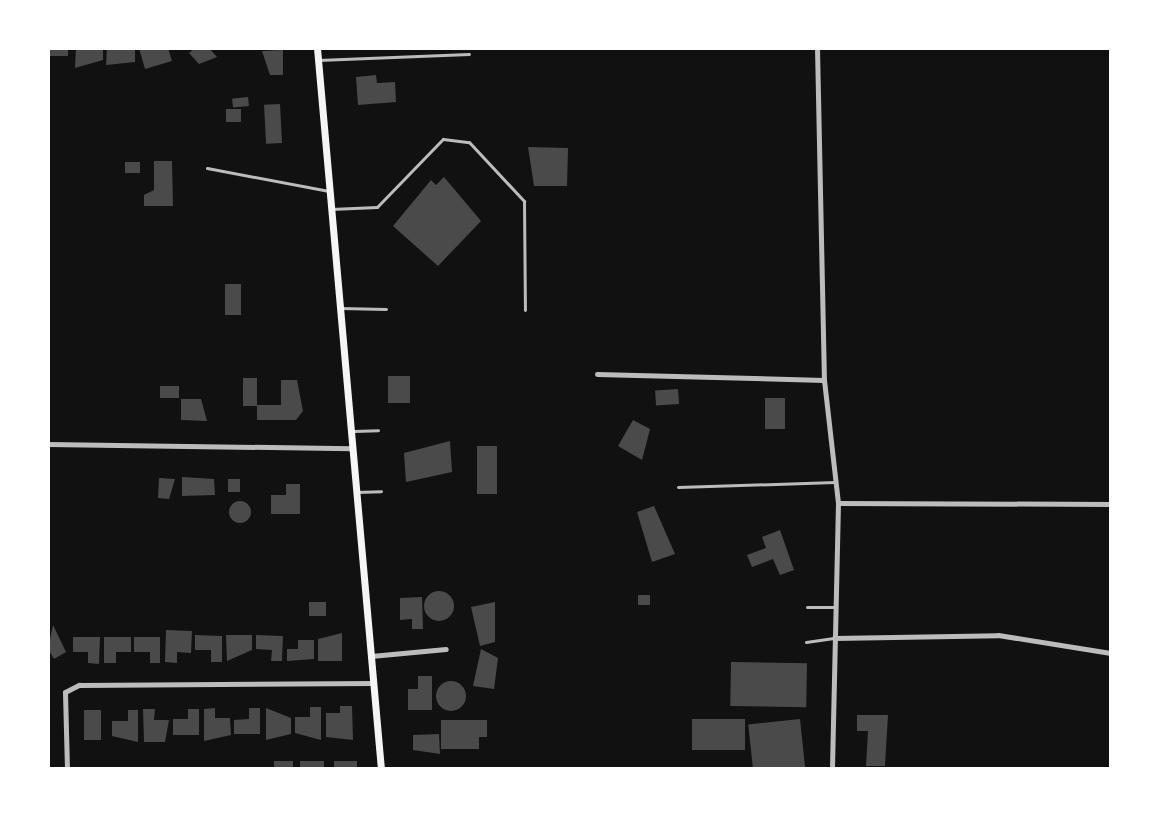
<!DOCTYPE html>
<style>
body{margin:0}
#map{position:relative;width:1159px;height:817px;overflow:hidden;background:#111;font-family:"Asap Condensed",sans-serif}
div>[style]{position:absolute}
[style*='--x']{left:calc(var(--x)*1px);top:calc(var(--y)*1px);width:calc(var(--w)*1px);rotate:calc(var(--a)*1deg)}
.building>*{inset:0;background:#4a4a4a;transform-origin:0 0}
.round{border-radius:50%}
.service>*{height:3px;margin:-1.5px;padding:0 1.5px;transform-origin:1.5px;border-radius:1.5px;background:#bcbcbc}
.minor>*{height:5px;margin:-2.5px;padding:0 2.5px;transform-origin:2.5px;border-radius:2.5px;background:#bcbcbc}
.secondary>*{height:7px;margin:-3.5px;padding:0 3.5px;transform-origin:3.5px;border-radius:3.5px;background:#f5f5f5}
span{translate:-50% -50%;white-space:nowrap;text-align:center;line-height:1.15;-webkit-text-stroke:7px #fff;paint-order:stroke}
.frame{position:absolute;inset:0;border:50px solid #fff;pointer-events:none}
</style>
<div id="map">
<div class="building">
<i style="left:48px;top:48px;width:20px;height:8px"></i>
<i style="clip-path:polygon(76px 48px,103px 48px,103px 60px,75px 68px)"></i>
<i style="clip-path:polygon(107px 48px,135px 48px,135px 62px,106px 65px)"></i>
<i style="clip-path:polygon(139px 48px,168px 48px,172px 61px,145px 69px)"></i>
<i style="clip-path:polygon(195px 48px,209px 48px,217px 57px,199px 64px,189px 53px)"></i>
<i style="clip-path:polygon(283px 50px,283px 75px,270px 75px,262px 51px)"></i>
<i style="clip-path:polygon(376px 75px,377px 83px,395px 82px,396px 102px,358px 105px,356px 77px)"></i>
<i style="left:248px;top:97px;width:9px;height:16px;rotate:84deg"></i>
<i style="left:280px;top:104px;width:39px;height:16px;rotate:87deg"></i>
<i style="left:241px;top:109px;width:13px;height:15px;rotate:90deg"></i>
<i style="clip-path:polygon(528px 147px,568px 148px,567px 186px,534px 186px)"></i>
<i style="clip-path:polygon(154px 161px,172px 161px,173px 206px,144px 206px,144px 195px,154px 190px)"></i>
<i style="left:125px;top:162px;width:15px;height:11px"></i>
<i style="clip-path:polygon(444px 177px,481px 221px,438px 266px,393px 226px,431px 180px,436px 185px)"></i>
<i style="left:241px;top:284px;width:31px;height:16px;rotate:90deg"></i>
<i style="left:388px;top:376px;width:22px;height:27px"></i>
<i style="left:243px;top:378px;width:14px;height:28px"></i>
<i style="clip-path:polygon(281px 380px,297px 380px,303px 411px,296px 420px,257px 420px,257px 405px,281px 405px)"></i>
<i style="left:160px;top:386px;width:19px;height:12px"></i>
<i style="left:678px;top:389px;width:15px;height:23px;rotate:86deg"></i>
<i style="left:785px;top:398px;width:31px;height:20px;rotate:90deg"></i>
<i style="clip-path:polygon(181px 399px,201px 399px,207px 421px,181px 420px)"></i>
<i style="clip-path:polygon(633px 420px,650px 429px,642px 460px,618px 446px)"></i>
<i style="clip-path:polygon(450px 441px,452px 472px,406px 482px,404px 453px)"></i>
<i style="left:477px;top:446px;width:20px;height:48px"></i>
<i style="clip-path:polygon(182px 477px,214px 479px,215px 495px,182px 496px)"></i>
<i style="clip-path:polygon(159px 478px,175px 479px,169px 499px,158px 498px)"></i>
<i style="left:228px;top:479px;width:12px;height:13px"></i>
<i style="clip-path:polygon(286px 484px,300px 484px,300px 514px,271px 514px,271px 495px,286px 495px)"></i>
<i class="round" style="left:229px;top:501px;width:22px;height:22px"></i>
<i style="clip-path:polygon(654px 506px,675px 554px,652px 562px,637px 512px)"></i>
<i style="clip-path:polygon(780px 530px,794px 570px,780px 575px,773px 559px,752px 567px,747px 555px,766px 548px,762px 537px)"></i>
<i class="round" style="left:424px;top:591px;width:30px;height:30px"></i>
<i style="left:638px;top:595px;width:12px;height:10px"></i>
<i style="clip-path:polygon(422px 597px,423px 629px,412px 629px,412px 619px,400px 620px,400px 598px)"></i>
<i style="left:309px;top:602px;width:17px;height:14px"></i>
<i style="clip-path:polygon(495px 602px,495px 642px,480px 646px,471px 607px)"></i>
<i style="clip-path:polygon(53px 625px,66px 652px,54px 659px,48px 649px)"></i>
<i style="clip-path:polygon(166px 630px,192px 631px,191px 653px,177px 652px,177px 663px,165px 662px)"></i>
<i style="clip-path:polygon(342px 633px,342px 661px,318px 661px,318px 639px)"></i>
<i style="clip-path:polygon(195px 635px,222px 636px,222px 662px,211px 662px,211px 650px,195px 650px)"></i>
<i style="clip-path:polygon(226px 635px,252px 635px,252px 650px,227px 661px)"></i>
<i style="clip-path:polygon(256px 635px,283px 636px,282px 661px,271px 661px,272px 650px,256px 649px)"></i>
<i style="clip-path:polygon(73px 637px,100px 637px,99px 664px,88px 663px,88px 652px,73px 652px)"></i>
<i style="clip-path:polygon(104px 637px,131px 637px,131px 652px,116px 652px,116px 663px,104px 663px)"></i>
<i style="clip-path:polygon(134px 637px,160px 637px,160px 663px,150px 663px,150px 652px,134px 652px)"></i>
<i style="clip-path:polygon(298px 640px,314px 640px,314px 659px,287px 661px,287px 649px,298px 649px)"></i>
<i style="clip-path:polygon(481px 649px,498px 658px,494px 689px,473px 686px)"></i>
<i style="left:731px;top:662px;width:76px;height:44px;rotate:1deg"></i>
<i style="clip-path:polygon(418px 676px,432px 676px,432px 710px,408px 710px,408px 689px,418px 689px)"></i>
<i class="round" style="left:436px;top:681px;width:30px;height:30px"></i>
<i style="clip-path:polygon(340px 706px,352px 706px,353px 740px,326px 737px,326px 713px,340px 713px)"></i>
<i style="clip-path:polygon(310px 707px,321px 707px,321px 740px,295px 733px,295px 717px,310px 717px)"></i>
<i style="clip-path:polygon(215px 708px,215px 718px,230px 718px,231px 735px,204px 741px,204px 709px)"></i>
<i style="clip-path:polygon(249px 708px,260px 708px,260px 734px,234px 734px,234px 720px,249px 719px)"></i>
<i style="clip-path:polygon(266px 708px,291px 718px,291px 734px,266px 740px)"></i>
<i style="clip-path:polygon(143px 709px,155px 709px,154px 720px,169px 720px,165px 742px,144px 742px)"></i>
<i style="clip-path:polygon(188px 709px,199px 709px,199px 735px,173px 735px,173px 719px,188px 719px)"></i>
<i style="left:84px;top:710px;width:17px;height:30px"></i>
<i style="clip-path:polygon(128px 710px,138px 710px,138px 742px,112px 736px,112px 721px,128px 721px)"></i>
<i style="clip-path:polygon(857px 715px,888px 715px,885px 766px,866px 766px,868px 731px,857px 731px)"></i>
<i style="left:745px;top:719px;width:31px;height:53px;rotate:90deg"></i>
<i style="left:800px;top:719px;width:50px;height:52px;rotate:84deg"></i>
<i style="clip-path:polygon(441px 720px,487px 720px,487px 737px,479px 737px,479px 749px,441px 749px)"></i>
<i style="clip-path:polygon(439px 734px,440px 754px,413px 750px,413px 735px)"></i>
<i style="left:274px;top:761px;width:19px;height:8px"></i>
<i style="left:300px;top:761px;width:24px;height:8px"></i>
<i style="left:357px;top:761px;width:8px;height:23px;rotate:90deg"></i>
</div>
<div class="service">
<i style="--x:318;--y:60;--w:151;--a:-2.3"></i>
<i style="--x:207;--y:168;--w:124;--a:10.7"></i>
<i style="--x:331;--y:209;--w:46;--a:-2.5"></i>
<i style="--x:377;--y:207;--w:95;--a:-45.9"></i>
<i style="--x:443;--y:139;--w:26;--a:7"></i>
<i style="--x:469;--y:142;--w:81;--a:47"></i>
<i style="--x:524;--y:201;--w:109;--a:89.5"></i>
<i style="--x:340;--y:308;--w:46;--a:1.2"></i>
<i style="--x:354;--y:431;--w:24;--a:-2"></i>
<i style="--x:678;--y:487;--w:157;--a:-1.8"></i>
<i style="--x:356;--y:492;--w:25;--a:-2"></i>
<i style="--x:807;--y:607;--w:27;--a:0"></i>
<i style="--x:806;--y:642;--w:28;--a:-8"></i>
<i style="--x:678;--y:769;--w:55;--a:0"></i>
</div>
<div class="minor">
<i style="--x:817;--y:48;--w:332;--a:88.8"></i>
<i style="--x:824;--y:380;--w:124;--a:83.5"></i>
<i style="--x:838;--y:503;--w:266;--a:91.3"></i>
<i style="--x:597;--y:374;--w:227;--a:1.5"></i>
<i style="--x:48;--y:444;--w:304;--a:0.8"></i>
<i style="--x:838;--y:503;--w:273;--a:0.2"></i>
<i style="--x:834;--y:638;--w:164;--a:-1"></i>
<i style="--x:998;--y:635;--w:114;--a:9.1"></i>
<i style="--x:371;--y:656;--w:75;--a:-5.3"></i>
<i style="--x:67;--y:769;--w:77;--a:-91.5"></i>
<i style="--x:65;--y:692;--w:16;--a:-27"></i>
<i style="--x:79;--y:685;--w:294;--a:-0.4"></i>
</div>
<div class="secondary">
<i style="--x:317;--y:48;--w:724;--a:84.93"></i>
</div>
<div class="frame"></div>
</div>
